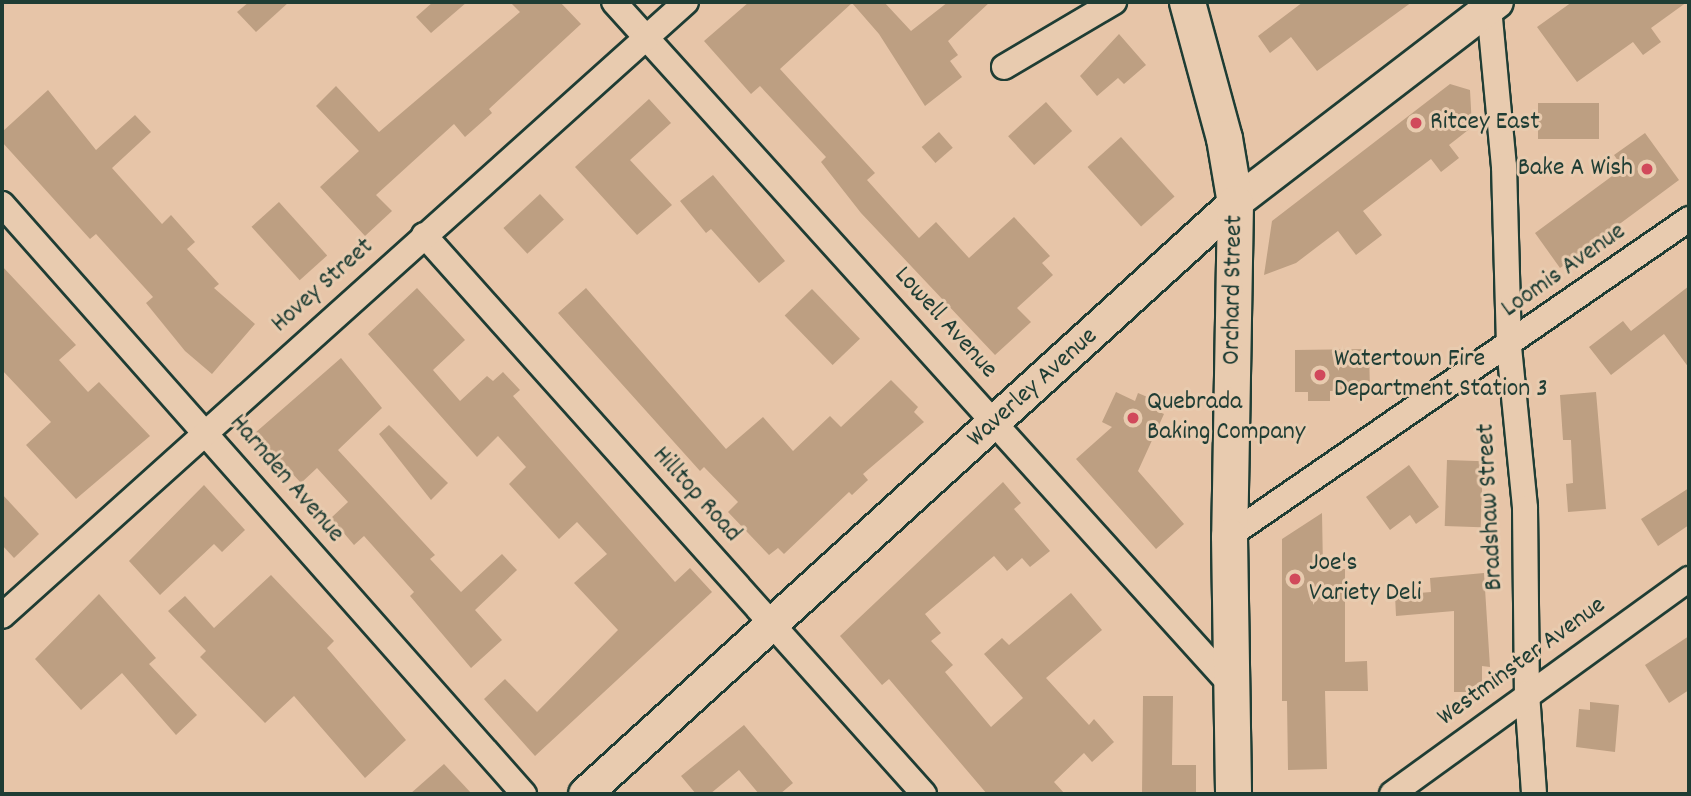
<!DOCTYPE html>
<style>
body{margin:0}
#map{position:relative;width:1691px;height:796px;overflow:hidden;background:#e7c5a8;font-family:Dekko,sans-serif}
div>[style]{position:absolute}
[style*='--x']{left:calc(var(--x)*1px);top:calc(var(--y)*1px);width:calc(var(--w)*1px);rotate:calc(var(--a)*1deg)}
.building>*{inset:0;background:#bd9f82;transform-origin:0 0}
.roads{filter:drop-shadow(2px 0 #1f3d34) drop-shadow(-2px 0 #1f3d34) drop-shadow(0 2px #1f3d34) drop-shadow(0 -2px #1f3d34)}
.minor>*{height:24px;margin:-12px;padding:0 12px;transform-origin:12px;border-radius:12px;background:#e8cbaf}
.tertiary>*{height:32px;margin:-16px;padding:0 16px;transform-origin:16px;border-radius:16px;background:#e8cbaf}
.secondary>*{height:35px;margin:-17.5px;padding:0 17.5px;transform-origin:17.5px;border-radius:17.5px;background:#e8cbaf}
.dots>*{width:19px;height:19px;translate:-50% -50%;box-sizing:border-box;border:4px solid #e8cbaf;border-radius:50%}
span{translate:-50% -50%;white-space:nowrap;text-align:center;line-height:1.15;-webkit-text-stroke:6px #e8cbaf;paint-order:stroke}
.poi-label{font-size:26px;color:#1f3d34}
.left{translate:0 -50%;text-align:left}
.right{translate:-100% -50%;text-align:right}
.street-label{font-size:26px;color:#1f3d34}
.frame{position:absolute;inset:0;border:4px solid #1f3d34;pointer-events:none}
</style>
<div id="map">
<div class="building">
<i style="clip-path:polygon(249px 2px,289px 2px,256px 32px,237px 12px)"></i>
<i style="clip-path:polygon(433px 2px,467px 2px,431px 33px,416px 17px)"></i>
<i style="clip-path:polygon(510px 2px,560px 2px,581px 24px,489px 109px,492px 113px,465px 137px,454px 124px,376px 195px,392px 211px,365px 236px,320px 187px,359px 151px,316px 106px,336px 86px,379px 132px,520px 12px)"></i>
<i style="clip-path:polygon(749px 2px,884px 2px,911px 31px,948px 2px,990px 2px,948px 41px,958px 55px,950px 61px,962px 77px,925px 106px,879px 34px,852px 3px,780px 69px,875px 173px,867px 180px,919px 238px,936px 222px,969px 258px,1014px 217px,1050px 256px,1042px 263px,1053px 275px,1017px 308px,1031px 322px,995px 355px,861px 213px,821px 162px,826px 157px,760px 86px,751px 94px,704px 41px)"></i>
<i style="clip-path:polygon(1303px 2px,1412px 2px,1317px 71px,1291px 37px,1270px 53px,1258px 36px)"></i>
<i style="clip-path:polygon(1572px 2px,1687px 2px,1651px 28px,1661px 42px,1643px 55px,1633px 42px,1577px 82px,1537px 27px)"></i>
<i style="clip-path:polygon(1119px 34px,1146px 65px,1124px 84px,1118px 78px,1097px 96px,1080px 76px)"></i>
<i style="clip-path:polygon(1450px 84px,1470px 90px,1472px 127px,1449px 145px,1459px 158px,1441px 172px,1431px 159px,1363px 211px,1382px 235px,1356px 255px,1338px 231px,1296px 263px,1264px 275px,1272px 221px)"></i>
<i style="clip-path:polygon(48px 90px,96px 150px,135px 115px,151px 132px,112px 168px,162px 224px,171px 215px,195px 242px,187px 249px,219px 284px,214px 288px,255px 324px,212px 374px,185px 351px,146px 303px,153px 297px,96px 234px,90px 239px,2px 142px,2px 132px)"></i>
<i style="clip-path:polygon(649px 99px,671px 123px,630px 160px,672px 205px,637px 235px,575px 167px)"></i>
<i style="left:1046px;top:102px;width:39px;height:51px;rotate:48deg"></i>
<i style="left:1599px;top:103px;width:36px;height:61px;rotate:90deg"></i>
<i style="left:939px;top:132px;width:21px;height:23px;rotate:49deg"></i>
<i style="clip-path:polygon(1645px 133px,1679px 180px,1560px 268px,1535px 233px,1623px 168px,1614px 155px)"></i>
<i style="left:1121px;top:137px;width:80px;height:45px;rotate:48deg"></i>
<i style="clip-path:polygon(713px 175px,785px 261px,759px 283px,711px 229px,706px 233px,680px 201px)"></i>
<i style="left:540px;top:194px;width:35px;height:50px;rotate:47deg"></i>
<i style="left:279px;top:202px;width:72px;height:37px;rotate:48deg"></i>
<i style="clip-path:polygon(2px 266px,76px 345px,59px 360px,88px 392px,99px 382px,150px 436px,76px 499px,26px 445px,51px 422px,2px 370px)"></i>
<i style="clip-path:polygon(1689px 286px,1689px 368px,1664px 334px,1611px 375px,1589px 347px,1623px 321px,1631px 331px)"></i>
<i style="clip-path:polygon(417px 288px,465px 340px,433px 370px,460px 401px,487px 376px,493px 381px,503px 372px,520px 390px,513px 396px,675px 582px,690px 568px,712px 592px,535px 756px,484px 699px,505px 679px,537px 712px,618px 630px,574px 583px,607px 554px,577px 522px,559px 539px,509px 484px,526px 467px,498px 436px,477px 457px,368px 334px)"></i>
<i style="clip-path:polygon(586px 288px,726px 449px,763px 417px,793px 451px,830px 416px,841px 427px,891px 380px,918px 407px,914px 412px,924px 422px,863px 474px,868px 480px,852px 495px,849px 492px,784px 554px,778px 548px,769px 555px,728px 512px,738px 502px,704px 467px,700px 471px,558px 313px)"></i>
<i style="left:812px;top:289px;width:69px;height:38px;rotate:46deg"></i>
<i style="clip-path:polygon(1369px 349px,1370px 391px,1330px 391px,1330px 401px,1308px 401px,1308px 392px,1295px 392px,1295px 350px)"></i>
<i style="clip-path:polygon(341px 358px,382px 408px,338px 450px,435px 555px,430px 559px,461px 592px,502px 554px,517px 570px,475px 610px,502px 640px,471px 668px,410px 596px,414px 592px,364px 536px,354px 545px,331px 518px,348px 502px,317px 468px,301px 483px,255px 433px)"></i>
<i style="clip-path:polygon(1116px 392px,1135px 401px,1138px 393px,1159px 402px,1155px 410px,1164px 414px,1138px 471px,1184px 524px,1156px 549px,1076px 459px,1112px 427px,1102px 422px)"></i>
<i style="clip-path:polygon(1596px 392px,1606px 509px,1568px 512px,1566px 484px,1573px 483px,1571px 440px,1563px 440px,1560px 395px)"></i>
<i style="clip-path:polygon(389px 425px,448px 483px,431px 500px,379px 434px)"></i>
<i style="left:1447px;top:460px;width:36px;height:66px;rotate:2deg"></i>
<i style="clip-path:polygon(1409px 465px,1439px 507px,1416px 524px,1410px 515px,1390px 530px,1366px 497px)"></i>
<i style="clip-path:polygon(1003px 482px,1021px 503px,1014px 509px,1050px 551px,1030px 567px,1022px 558px,1007px 571px,994px 556px,925px 614px,941px 633px,931px 641px,953px 665px,945px 672px,991px 727px,1023px 698px,984px 654px,1002px 638px,1009px 645px,1071px 593px,1102px 630px,1046px 678px,1089px 725px,1094px 719px,1114px 742px,1092px 762px,1084px 753px,1054px 782px,1065px 794px,987px 794px,889px 679px,882px 685px,840px 636px)"></i>
<i style="clip-path:polygon(204px 485px,245px 530px,222px 552px,214px 544px,160px 595px,129px 561px)"></i>
<i style="clip-path:polygon(1689px 488px,1689px 525px,1658px 546px,1641px 519px)"></i>
<i style="clip-path:polygon(2px 494px,39px 534px,14px 558px,2px 545px)"></i>
<i style="clip-path:polygon(1322px 513px,1323px 569px,1345px 569px,1345px 662px,1367px 661px,1368px 691px,1325px 691px,1327px 769px,1288px 770px,1287px 701px,1282px 701px,1282px 539px)"></i>
<i style="clip-path:polygon(1484px 573px,1490px 667px,1482px 666px,1482px 692px,1454px 692px,1454px 611px,1396px 616px,1395px 595px,1431px 592px,1430px 578px)"></i>
<i style="clip-path:polygon(271px 575px,334px 641px,327px 648px,406px 740px,365px 778px,294px 696px,265px 723px,200px 657px,206px 651px,168px 611px,185px 596px,214px 628px)"></i>
<i style="clip-path:polygon(99px 594px,156px 658px,149px 664px,197px 715px,176px 735px,122px 673px,81px 710px,35px 659px)"></i>
<i style="clip-path:polygon(1689px 636px,1689px 690px,1669px 703px,1645px 665px)"></i>
<i style="clip-path:polygon(1143px 696px,1173px 696px,1172px 765px,1196px 765px,1196px 794px,1142px 794px)"></i>
<i style="clip-path:polygon(1590px 702px,1619px 705px,1615px 752px,1576px 747px,1579px 709px,1590px 710px)"></i>
<i style="clip-path:polygon(744px 725px,793px 783px,780px 794px,759px 794px,739px 770px,710px 794px,696px 794px,681px 776px)"></i>
<i style="clip-path:polygon(444px 764px,472px 794px,410px 794px)"></i>
</div>
<div class="roads">
<div class="minor">
<i style="--x:614;--y:2;--w:920;--a:47.91"></i>
<i style="--x:1489;--y:8;--w:159;--a:84.6"></i>
<i style="--x:1504;--y:166;--w:181;--a:88.4"></i>
<i style="--x:1509;--y:347;--w:162;--a:84.3"></i>
<i style="--x:1525;--y:508;--w:185;--a:89.4"></i>
<i style="--x:1527;--y:693;--w:101;--a:86"></i>
<i style="--x:1004;--y:67;--w:128;--a:-30.6"></i>
<i style="--x:2;--y:204;--w:788;--a:48.5"></i>
<i style="--x:424;--y:235;--w:750;--a:48.19"></i>
<i style="--x:1229;--y:536;--w:559;--a:-34.57"></i>
<i style="--x:2;--y:616;--w:919;--a:-41.91"></i>
<i style="--x:1392;--y:794;--w:367;--a:-35.9"></i>
</div>
<div class="tertiary">
<i style="--x:585;--y:794;--w:879;--a:-42.28"></i>
<i style="--x:1235;--y:203;--w:330;--a:-37.5"></i>
</div>
<div class="secondary">
<i style="--x:1187;--y:2;--w:141;--a:74.8"></i>
<i style="--x:1224;--y:138;--w:66;--a:80.4"></i>
<i style="--x:1235;--y:203;--w:333;--a:91"></i>
<i style="--x:1229;--y:536;--w:258;--a:89.1"></i>
</div>
</div>
<div class="dots">
<i style="left:1416px;top:123px;background:#d1495b"></i>
<i style="left:1647px;top:169px;background:#d1495b"></i>
<i style="left:1320px;top:375px;background:#d1495b"></i>
<i style="left:1133px;top:418px;background:#d1495b"></i>
<i style="left:1295px;top:579px;background:#d1495b"></i>
</div>
<div class="poi-label">
<span class="left" style="left:1430px;top:123px">Ritcey East</span>
<span class="right" style="left:1633px;top:169px">Bake A Wish</span>
<span class="left" style="left:1334px;top:375px">Watertown Fire<br>Department Station 3</span>
<span class="left" style="left:1147px;top:418px">Quebrada<br>Baking Company</span>
<span class="left" style="left:1309px;top:579px">Joe's<br>Variety Deli</span>
</div>
<div class="street-label">
<span style="left:1564px;top:271px;rotate:-35deg">Loomis Avenue</span>
<span style="left:323px;top:286px;rotate:-42deg">Hovey Street</span>
<span style="left:1234px;top:290px;rotate:-89deg">Orchard Street</span>
<span style="left:945px;top:323px;rotate:48deg">Lowell Avenue</span>
<span style="left:1033px;top:388px;rotate:-42deg">Waverley Avenue</span>
<span style="left:286px;top:479px;rotate:49deg">Harnden Avenue</span>
<span style="left:696px;top:495px;rotate:48deg">Hilltop Road</span>
<span style="left:1491px;top:507px;rotate:-93deg">Bradshaw Street</span>
<span style="left:1522px;top:662px;rotate:-36deg">Westminster Avenue</span>
</div>
<div class="frame"></div>
</div>
